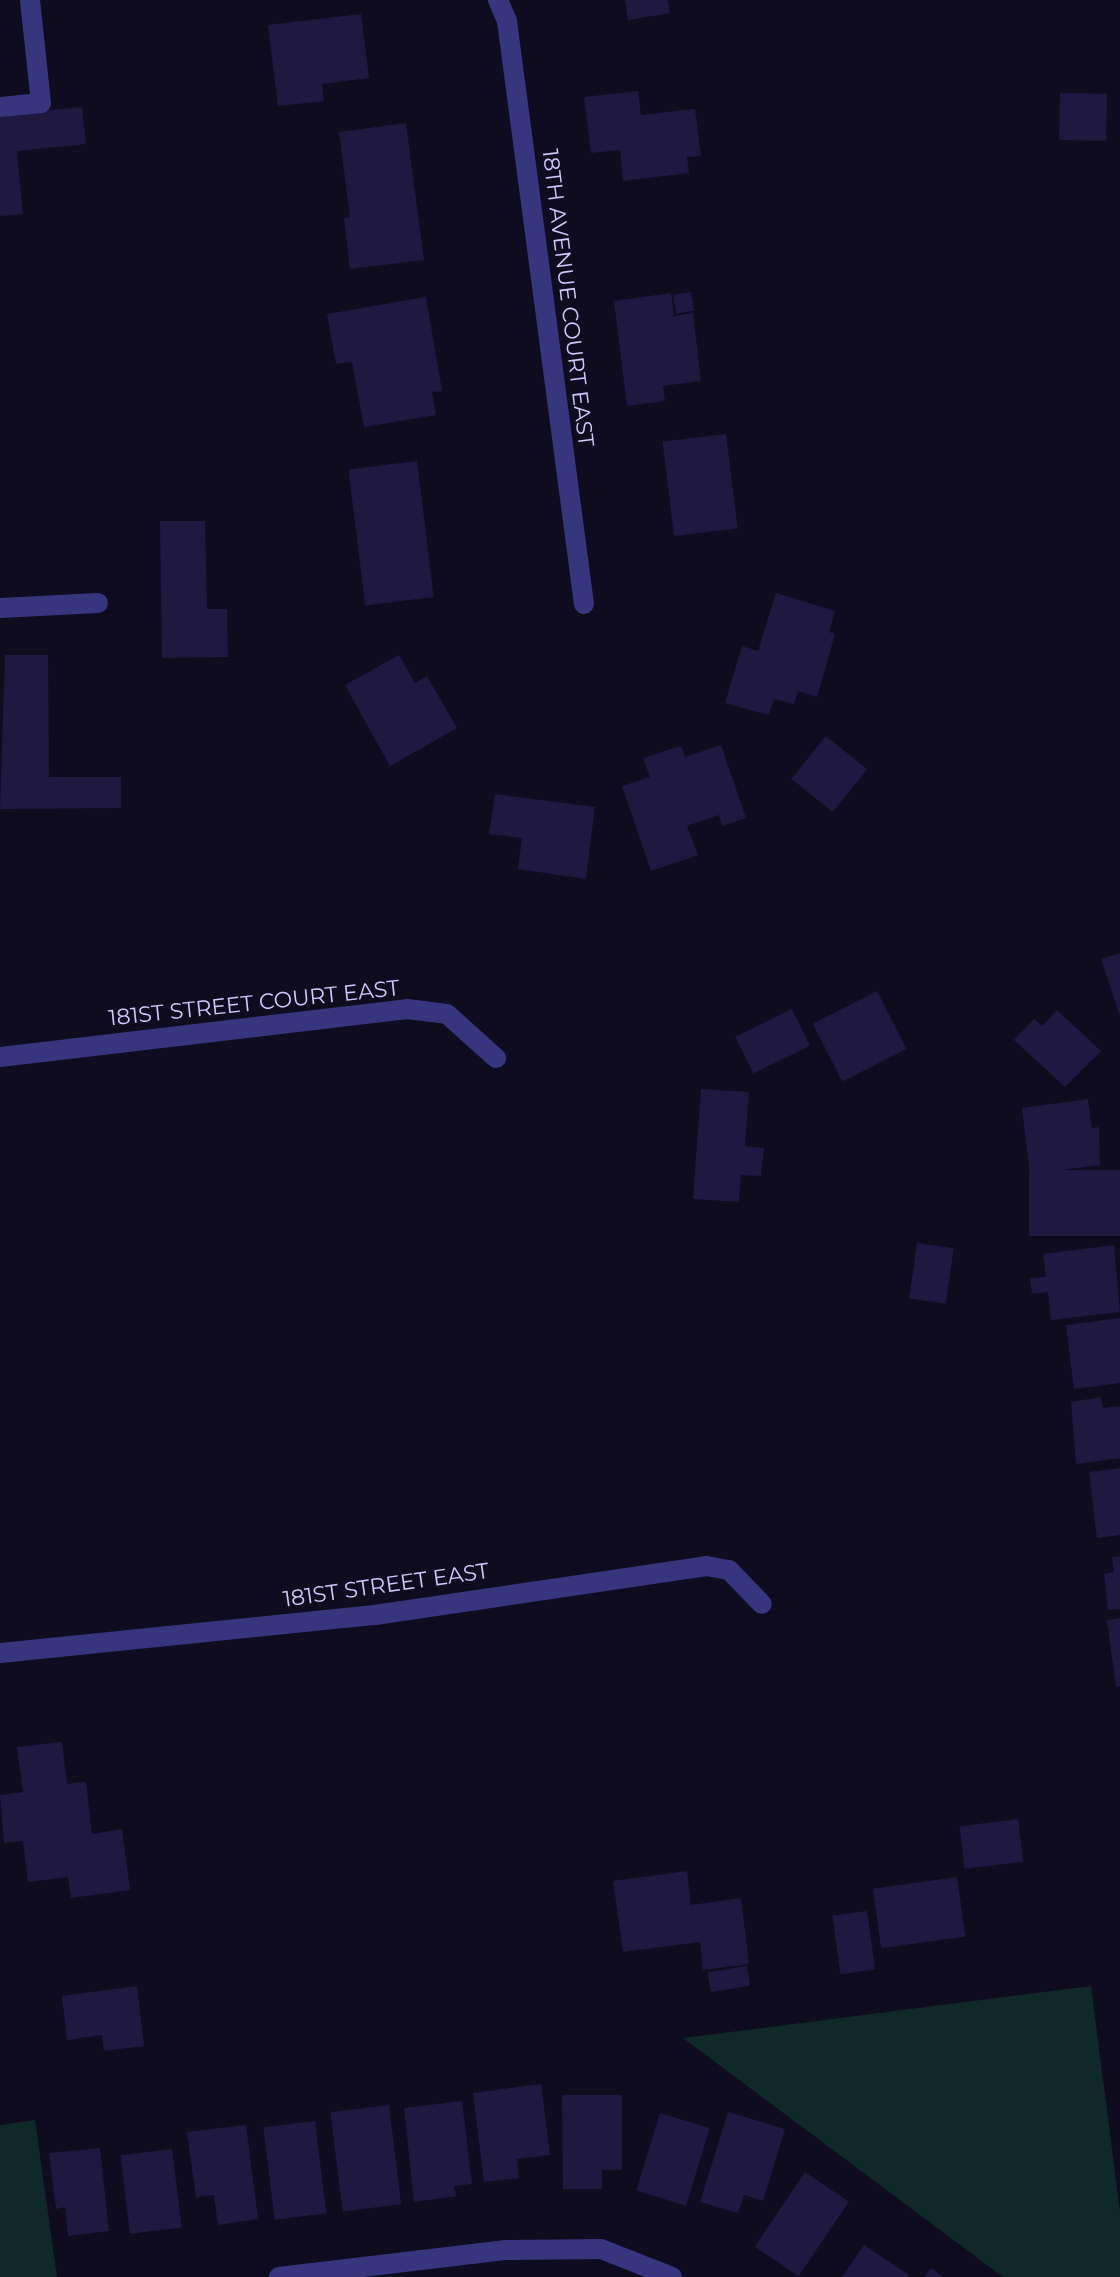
<!DOCTYPE html>
<style>
body{margin:0}
#map{position:relative;width:1120px;height:2277px;overflow:hidden;background:#0f0c1f;font-family:Montserrat,sans-serif}
div>[style]{position:absolute}
[style*='--x']{left:calc(var(--x)*1px);top:calc(var(--y)*1px);width:calc(var(--w)*1px);rotate:calc(var(--a)*1deg)}
.green>*{inset:0;background:#0f2928}
.building>*{inset:0;background:#1f1841;transform-origin:0 0}
.service>*{height:20px;margin:-10px;padding:0 10px;transform-origin:10px;border-radius:10px;background:#36367f}
.minor>*{height:20px;margin:-10px;padding:0 10px;transform-origin:10px;border-radius:10px;background:#36367f}
span{translate:-50% -50%;white-space:nowrap;text-align:center;line-height:1.15;-webkit-text-stroke:8px #0f0c1f;paint-order:stroke}
.street-label{font-size:22px;color:#cfcaff}
</style>
<div id="map">
<div class="green">
<i style="clip-path:polygon(1091px 1986px,1120px 2212px,1120px 2277px,1003px 2277px,683px 2038px)"></i>
<i style="clip-path:polygon(35px 2120px,57px 2277px,0 2277px,0 2125px)"></i>
</div>
<div class="building">
<i style="clip-path:polygon(625px 0,668px 0,670px 13px,628px 20px)"></i>
<i style="clip-path:polygon(361px 14px,369px 78px,322px 84px,324px 101px,278px 106px,268px 25px)"></i>
<i style="clip-path:polygon(638px 91px,641px 115px,695px 109px,701px 156px,687px 157px,689px 173px,623px 181px,620px 150px,591px 153px,584px 97px)"></i>
<i style="left:1060px;top:93px;width:47px;height:47px;rotate:1deg"></i>
<i style="clip-path:polygon(82px 107px,86px 144px,17px 151px,23px 214px,0 216px,0 115px)"></i>
<i style="clip-path:polygon(406px 123px,424px 260px,350px 269px,344px 218px,350px 217px,339px 132px)"></i>
<i style="left:691px;top:292px;width:19px;height:18px;rotate:81deg"></i>
<i style="clip-path:polygon(671px 293px,674px 315px,668px 317px,693px 313px,701px 381px,663px 386px,665px 401px,627px 406px,614px 301px)"></i>
<i style="clip-path:polygon(426px 297px,442px 391px,432px 392px,436px 415px,364px 427px,352px 362px,336px 364px,327px 314px)"></i>
<i style="left:726px;top:434px;width:95px;height:64px;rotate:83deg"></i>
<i style="left:417px;top:461px;width:137px;height:69px;rotate:83deg"></i>
<i style="clip-path:polygon(160px 521px,205px 521px,207px 609px,227px 609px,228px 657px,162px 658px)"></i>
<i style="clip-path:polygon(776px 593px,835px 611px,829px 632px,835px 634px,817px 697px,798px 691px,794px 704px,774px 699px,769px 715px,725px 703px,742px 646px,758px 651px)"></i>
<i style="clip-path:polygon(5px 655px,48px 655px,49px 777px,121px 777px,121px 808px,0 809px)"></i>
<i style="clip-path:polygon(399px 655px,415px 683px,427px 676px,457px 728px,390px 766px,345px 685px)"></i>
<i style="left:826px;top:736px;width:53px;height:55px;rotate:39deg"></i>
<i style="clip-path:polygon(721px 745px,746px 818px,722px 826px,719px 815px,687px 826px,698px 855px,651px 871px,622px 786px,650px 777px,643px 758px,681px 746px,685px 757px)"></i>
<i style="clip-path:polygon(495px 794px,595px 807px,586px 879px,518px 869px,522px 838px,489px 834px)"></i>
<i style="clip-path:polygon(1120px 953px,1120px 1013px,1119px 1013px,1101px 959px)"></i>
<i style="left:877px;top:991px;width:65px;height:72px;rotate:63deg"></i>
<i style="left:792px;top:1009px;width:41px;height:63px;rotate:64deg"></i>
<i style="clip-path:polygon(1057px 1010px,1101px 1051px,1065px 1087px,1014px 1040px,1034px 1019px,1042px 1026px)"></i>
<i style="clip-path:polygon(701px 1089px,749px 1092px,745px 1146px,764px 1148px,761px 1176px,741px 1175px,739px 1202px,693px 1199px)"></i>
<i style="clip-path:polygon(1088px 1099px,1092px 1128px,1099px 1127px,1100px 1165px,1030px 1174px,1022px 1108px)"></i>
<i style="left:1120px;top:1170px;width:66px;height:91px;rotate:90deg"></i>
<i style="left:917px;top:1243px;width:37px;height:56px;rotate:8deg"></i>
<i style="clip-path:polygon(1114px 1245px,1120px 1312px,1051px 1320px,1048px 1292px,1032px 1294px,1030px 1278px,1046px 1277px,1043px 1254px)"></i>
<i style="clip-path:polygon(1120px 1318px,1120px 1383px,1074px 1389px,1066px 1325px)"></i>
<i style="clip-path:polygon(1101px 1397px,1103px 1408px,1120px 1406px,1120px 1458px,1076px 1464px,1071px 1402px)"></i>
<i style="clip-path:polygon(1120px 1468px,1120px 1535px,1097px 1538px,1089px 1472px)"></i>
<i style="clip-path:polygon(1120px 1556px,1120px 1609px,1108px 1610px,1104px 1574px,1114px 1572px,1112px 1557px)"></i>
<i style="clip-path:polygon(1120px 1618px,1120px 1686px,1116px 1687px,1107px 1620px)"></i>
<i style="clip-path:polygon(62px 1742px,67px 1784px,86px 1782px,92px 1834px,122px 1829px,130px 1890px,71px 1898px,68px 1877px,28px 1882px,23px 1841px,4px 1843px,0 1795px,23px 1792px,17px 1747px)"></i>
<i style="left:1018px;top:1819px;width:43px;height:59px;rotate:83deg"></i>
<i style="clip-path:polygon(687px 1871px,691px 1905px,741px 1898px,749px 1964px,703px 1970px,700px 1942px,623px 1952px,613px 1881px)"></i>
<i style="left:957px;top:1877px;width:60px;height:85px;rotate:82deg"></i>
<i style="left:867px;top:1911px;width:59px;height:35px;rotate:82deg"></i>
<i style="left:747px;top:1966px;width:20px;height:40px;rotate:81deg"></i>
<i style="clip-path:polygon(137px 1986px,144px 2046px,104px 2051px,102px 2035px,67px 2040px,62px 1996px)"></i>
<i style="clip-path:polygon(541px 2084px,550px 2155px,517px 2159px,519px 2178px,484px 2182px,473px 2093px)"></i>
<i style="clip-path:polygon(562px 2095px,622px 2095px,622px 2170px,602px 2170px,602px 2189px,563px 2189px)"></i>
<i style="clip-path:polygon(462px 2101px,472px 2184px,454px 2186px,456px 2196px,414px 2202px,404px 2108px)"></i>
<i style="left:389px;top:2105px;width:100px;height:59px;rotate:83deg"></i>
<i style="clip-path:polygon(728px 2112px,785px 2129px,763px 2201px,744px 2195px,738px 2213px,700px 2202px)"></i>
<i style="left:660px;top:2113px;width:52px;height:81px;rotate:17deg"></i>
<i style="left:315px;top:2121px;width:93px;height:52px;rotate:83deg"></i>
<i style="clip-path:polygon(246px 2125px,258px 2219px,218px 2225px,214px 2195px,196px 2197px,187px 2132px)"></i>
<i style="clip-path:polygon(100px 2148px,109px 2231px,68px 2236px,65px 2207px,56px 2209px,49px 2153px)"></i>
<i style="left:172px;top:2149px;width:79px;height:52px;rotate:83deg"></i>
<i style="left:805px;top:2172px;width:53px;height:90px;rotate:34deg"></i>
<i style="clip-path:polygon(864px 2245px,909px 2275px,907px 2277px,842px 2277px)"></i>
<i style="clip-path:polygon(931px 2268px,943px 2277px,925px 2277px)"></i>
</div>
<div class="service">
<i style="--x:0;--y:107;--w:41;--a:-5.6"></i>
<i style="--x:41;--y:103;--w:104;--a:-96.1"></i>
<i style="--x:0;--y:608;--w:98;--a:-2.9"></i>
</div>
<div class="minor">
<i style="--x:498;--y:0;--w:23;--a:67"></i>
<i style="--x:507;--y:21;--w:588;--a:82.48"></i>
<i style="--x:0;--y:1057;--w:410;--a:-6.7"></i>
<i style="--x:407;--y:1009;--w:40;--a:7.1"></i>
<i style="--x:447;--y:1014;--w:66;--a:41.9"></i>
<i style="--x:0;--y:1653;--w:377;--a:-5.8"></i>
<i style="--x:375;--y:1615;--w:335;--a:-8.4"></i>
<i style="--x:706;--y:1566;--w:23;--a:10"></i>
<i style="--x:729;--y:1570;--w:47;--a:45.9"></i>
<i style="--x:279;--y:2277;--w:227;--a:-6.8"></i>
<i style="--x:504;--y:2250;--w:97;--a:-0.6"></i>
<i style="--x:601;--y:2249;--w:76;--a:21.5"></i>
</div>
<div class="street-label">
<span style="left:568px;top:298px;rotate:83deg">18TH AVENUE COURT EAST</span>
<span style="left:254px;top:1003px;rotate:-6deg">181ST STREET COURT EAST</span>
<span style="left:386px;top:1585px;rotate:-8deg">181ST STREET EAST</span>
</div>
</div>
